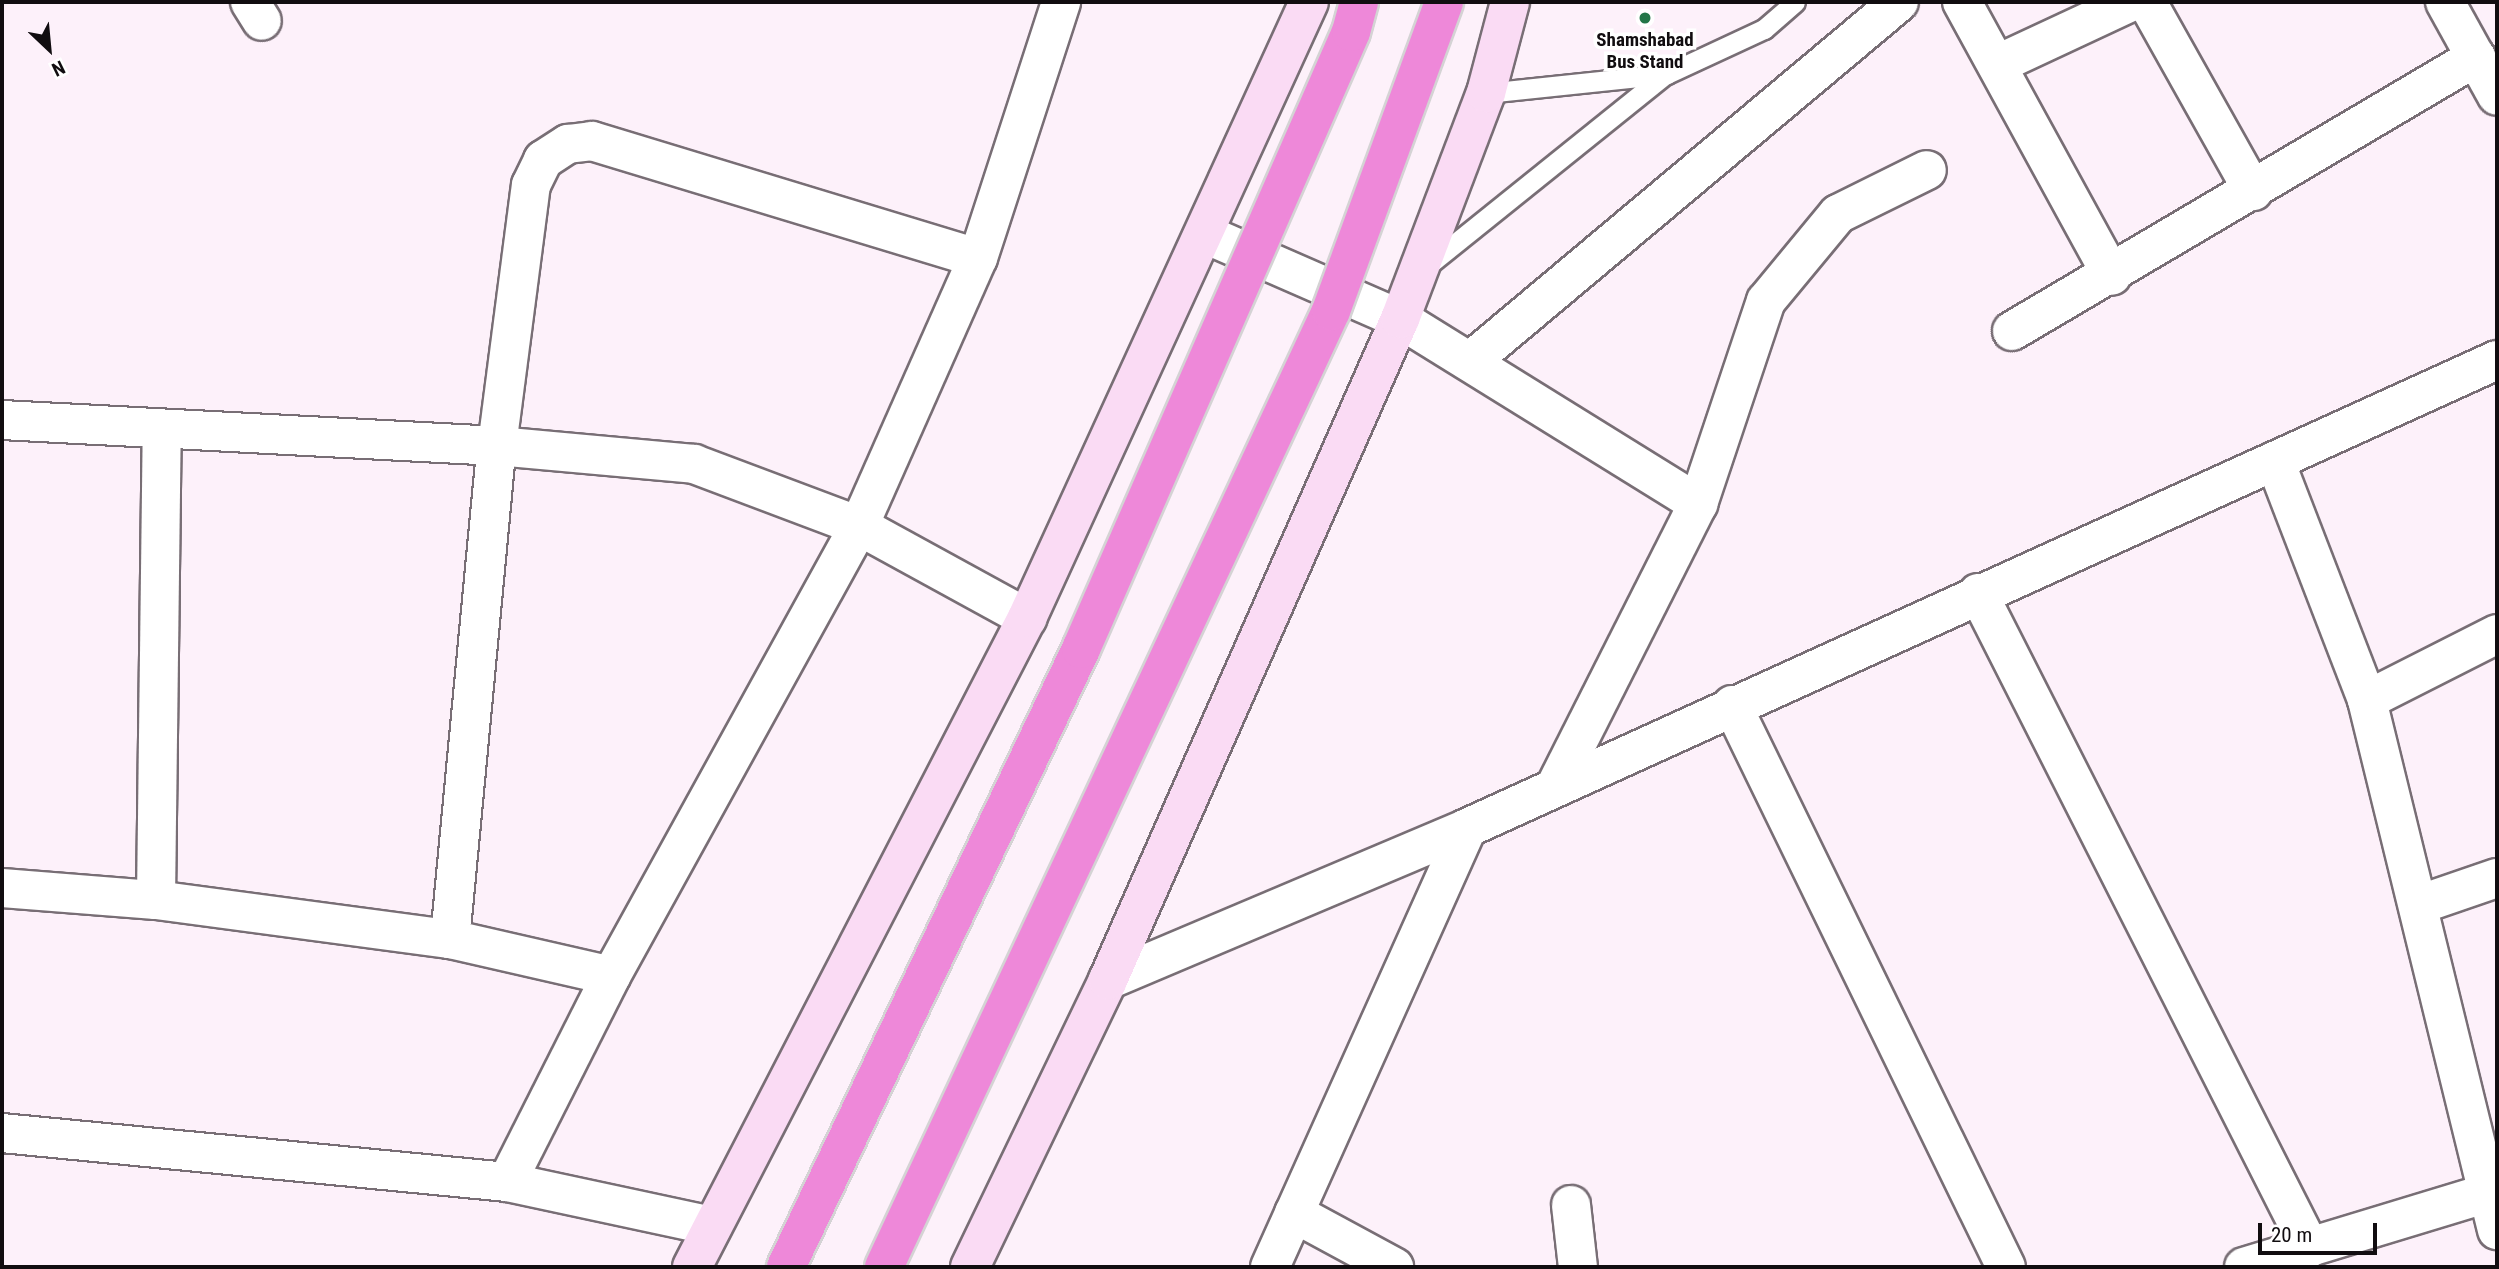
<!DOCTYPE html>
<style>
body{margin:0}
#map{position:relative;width:2499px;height:1269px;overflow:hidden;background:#fdf1fa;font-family:"Roboto Condensed",sans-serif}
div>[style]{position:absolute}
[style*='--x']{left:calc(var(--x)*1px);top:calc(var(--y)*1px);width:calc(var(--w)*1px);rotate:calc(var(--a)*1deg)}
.roads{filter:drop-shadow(2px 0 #786e75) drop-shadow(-2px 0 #786e75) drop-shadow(0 2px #786e75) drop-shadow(0 -2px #786e75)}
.lane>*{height:19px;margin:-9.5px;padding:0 9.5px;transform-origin:9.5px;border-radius:9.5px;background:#fff}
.street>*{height:38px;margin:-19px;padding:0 19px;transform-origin:19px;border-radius:19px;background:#fff}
.secondary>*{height:38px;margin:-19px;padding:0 19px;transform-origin:19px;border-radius:19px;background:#fadbf4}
.bridges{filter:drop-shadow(2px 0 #d4d3d4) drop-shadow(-2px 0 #d4d3d4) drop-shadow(0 2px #d4d3d4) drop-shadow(0 -2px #d4d3d4)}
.highway-bridge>*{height:38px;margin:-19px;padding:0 19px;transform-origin:19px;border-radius:19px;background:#ee88d9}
.dots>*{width:19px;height:19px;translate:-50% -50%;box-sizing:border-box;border:4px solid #fff;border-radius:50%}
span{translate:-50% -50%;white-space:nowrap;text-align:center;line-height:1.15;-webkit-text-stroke:7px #fff;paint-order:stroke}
.poi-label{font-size:19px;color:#110d10;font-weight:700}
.frame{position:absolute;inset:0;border:4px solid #110d10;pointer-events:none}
.north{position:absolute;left:14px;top:14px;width:70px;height:70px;-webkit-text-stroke:5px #fff;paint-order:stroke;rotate:154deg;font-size:19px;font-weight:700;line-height:28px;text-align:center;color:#110d10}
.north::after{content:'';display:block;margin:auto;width:24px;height:32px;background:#110d10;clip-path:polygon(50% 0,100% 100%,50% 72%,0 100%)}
.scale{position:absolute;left:2258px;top:1223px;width:119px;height:32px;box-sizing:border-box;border:4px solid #110d10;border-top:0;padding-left:9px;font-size:21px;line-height:24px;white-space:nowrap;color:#110d10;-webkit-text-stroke:5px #fff;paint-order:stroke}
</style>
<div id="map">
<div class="roads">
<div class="lane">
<i style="--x:1486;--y:93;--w:182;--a:-6"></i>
<i style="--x:1667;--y:74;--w:107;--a:-24.9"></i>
<i style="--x:1764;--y:29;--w:41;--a:-41.1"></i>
<i style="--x:1427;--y:266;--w:307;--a:-38.8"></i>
</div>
<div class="street">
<i style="--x:250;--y:2;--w:22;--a:58"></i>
<i style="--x:1962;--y:2;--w:312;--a:61.3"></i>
<i style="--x:2147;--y:2;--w:217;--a:60.7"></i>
<i style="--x:2445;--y:2;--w:107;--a:61"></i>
<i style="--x:1998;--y:64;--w:147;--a:-25"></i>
<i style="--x:1205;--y:234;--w:213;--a:23.6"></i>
<i style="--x:1400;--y:319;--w:351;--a:31.8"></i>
<i style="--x:2012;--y:331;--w:539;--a:-30.56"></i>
<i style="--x:1472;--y:360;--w:557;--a:-39.98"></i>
<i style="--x:2;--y:420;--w:496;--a:3"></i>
<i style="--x:497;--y:446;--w:198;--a:5.2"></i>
<i style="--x:694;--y:464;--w:176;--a:20.6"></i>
<i style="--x:859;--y:526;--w:192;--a:28.7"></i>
<i style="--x:2275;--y:461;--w:256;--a:68.9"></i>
<i style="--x:2367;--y:700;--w:546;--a:76.22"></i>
<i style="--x:1978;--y:593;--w:734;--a:63.12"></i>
<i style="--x:2367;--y:700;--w:146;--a:-26.9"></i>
<i style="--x:1732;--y:705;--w:625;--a:64.01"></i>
<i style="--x:1557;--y:783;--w:313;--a:-63.2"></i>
<i style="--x:1698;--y:504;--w:214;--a:-71.5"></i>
<i style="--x:1766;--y:301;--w:113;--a:-50.4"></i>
<i style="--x:1838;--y:214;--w:99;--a:-26.3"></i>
<i style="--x:2;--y:888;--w:154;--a:4.5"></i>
<i style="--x:156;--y:900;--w:297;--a:7.6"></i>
<i style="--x:450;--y:939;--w:165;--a:12.9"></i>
<i style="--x:156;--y:900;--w:469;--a:-89.3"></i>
<i style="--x:2421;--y:904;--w:80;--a:-18.9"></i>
<i style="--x:450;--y:939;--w:495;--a:-84.6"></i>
<i style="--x:497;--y:446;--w:263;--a:-82.6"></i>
<i style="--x:531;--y:185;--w:28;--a:-64"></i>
<i style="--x:543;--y:160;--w:30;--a:-33"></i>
<i style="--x:568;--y:144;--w:24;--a:-7"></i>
<i style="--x:592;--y:141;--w:403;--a:16.9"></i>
<i style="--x:1108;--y:980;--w:390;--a:-22.9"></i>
<i style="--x:1467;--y:828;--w:1131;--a:-24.44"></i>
<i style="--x:2;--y:1133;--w:507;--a:5.54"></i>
<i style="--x:507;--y:1182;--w:210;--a:12.1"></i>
<i style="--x:507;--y:1182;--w:231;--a:-63.2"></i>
<i style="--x:611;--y:976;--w:514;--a:-61.14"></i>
<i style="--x:859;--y:526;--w:293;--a:-66.1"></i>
<i style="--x:978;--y:258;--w:269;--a:-72"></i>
<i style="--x:1571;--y:1205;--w:62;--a:83.6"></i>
<i style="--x:1294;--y:1213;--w:114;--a:28.4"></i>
<i style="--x:1270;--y:1267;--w:481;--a:-65.8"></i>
<i style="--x:2244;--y:1267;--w:264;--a:-16.9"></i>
</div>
<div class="secondary">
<i style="--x:692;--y:1267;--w:730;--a:-62.7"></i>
<i style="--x:1027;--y:618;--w:677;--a:-65.4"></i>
<i style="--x:970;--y:1267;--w:318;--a:-64.3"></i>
<i style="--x:1108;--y:980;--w:723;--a:-66.17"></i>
<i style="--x:1400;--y:319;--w:242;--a:-69.2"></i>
<i style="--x:1486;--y:93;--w:94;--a:-75.2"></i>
</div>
</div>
<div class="bridges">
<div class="highway-bridge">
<i style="--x:786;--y:1267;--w:685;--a:-64.48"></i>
<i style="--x:1081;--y:649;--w:673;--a:-66.37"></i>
<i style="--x:1351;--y:32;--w:31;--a:-75"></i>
<i style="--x:884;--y:1267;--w:1055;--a:-64.94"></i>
<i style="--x:1331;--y:311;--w:329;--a:-69.9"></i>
</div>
</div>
<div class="dots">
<i style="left:1645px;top:18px;background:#237648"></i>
</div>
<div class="poi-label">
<span style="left:1645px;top:51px">Shamshabad<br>Bus Stand</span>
</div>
<div class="frame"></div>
<div class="north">N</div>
<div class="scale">20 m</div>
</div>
